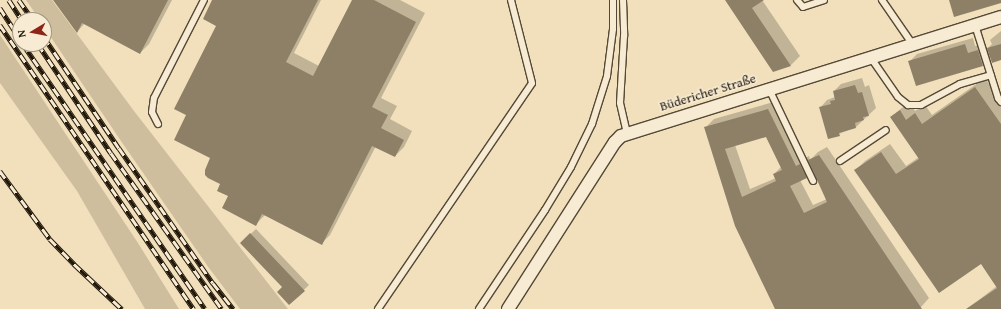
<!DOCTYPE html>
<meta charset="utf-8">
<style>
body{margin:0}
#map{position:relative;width:1001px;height:309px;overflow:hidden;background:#f2e0bc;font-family:"Gentium Book Plus",serif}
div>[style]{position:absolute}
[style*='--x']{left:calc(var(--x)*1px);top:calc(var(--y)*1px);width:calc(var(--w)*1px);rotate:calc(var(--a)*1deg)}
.green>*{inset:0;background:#cebe9e}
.shadow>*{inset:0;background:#0003}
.building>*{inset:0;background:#8d8067}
.roads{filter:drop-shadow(1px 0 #544936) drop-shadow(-1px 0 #544936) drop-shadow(0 1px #544936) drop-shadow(0 -1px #544936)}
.service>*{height:6px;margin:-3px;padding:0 3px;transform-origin:3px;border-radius:3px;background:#f7ebd3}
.minor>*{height:12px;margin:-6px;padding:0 6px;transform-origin:6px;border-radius:6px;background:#f7ebd3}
.rail>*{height:4.5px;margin-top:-2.25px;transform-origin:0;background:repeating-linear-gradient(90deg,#f7ebd3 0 9px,#20170a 0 18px);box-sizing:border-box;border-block:1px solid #20170a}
span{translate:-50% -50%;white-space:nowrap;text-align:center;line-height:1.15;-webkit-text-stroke:3px #f7ebd3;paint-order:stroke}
.street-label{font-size:13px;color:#20170a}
.north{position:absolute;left:12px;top:12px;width:40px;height:40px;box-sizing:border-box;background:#f7ebd3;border:1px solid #a19683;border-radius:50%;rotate:260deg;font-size:11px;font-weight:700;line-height:16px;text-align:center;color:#20170a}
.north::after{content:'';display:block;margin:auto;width:14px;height:18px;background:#8f2418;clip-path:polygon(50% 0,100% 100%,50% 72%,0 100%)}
</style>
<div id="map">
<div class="green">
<i style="clip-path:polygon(26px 0,52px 0,134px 111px,288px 309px,240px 309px,209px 268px,123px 144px,44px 27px,44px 20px,40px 20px)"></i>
<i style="clip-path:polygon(0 35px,138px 243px,179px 309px,145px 309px,77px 191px,0 83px)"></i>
</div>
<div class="shadow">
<i style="clip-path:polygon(54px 0,172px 0,149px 44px,140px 53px,85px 23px,77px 32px)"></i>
<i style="clip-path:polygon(213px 0,321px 0,294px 53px,319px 66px,353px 0,400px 0,425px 13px,381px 98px,397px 106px,390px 119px,412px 131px,404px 147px,395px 156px,376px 146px,330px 235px,321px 244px,265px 215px,256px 224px,222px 184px,211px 158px,188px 115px,218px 25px)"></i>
<i style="clip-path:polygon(726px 0,762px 0,800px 56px,791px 65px,774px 71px)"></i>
<i style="clip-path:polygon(1001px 31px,1001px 59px,991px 57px,983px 65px,910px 61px,917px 54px,973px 38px,975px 46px,985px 43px,987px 49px,992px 44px,990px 40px)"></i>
<i style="clip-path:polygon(862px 78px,865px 87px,869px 85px,876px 108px,856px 127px,829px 138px,820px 108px,827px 100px,835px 97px,834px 91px,841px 84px)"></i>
<i style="clip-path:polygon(985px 78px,998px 97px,1001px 95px,1001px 309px,967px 309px,997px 286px,981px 263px,856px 170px,865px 161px,890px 144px,906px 166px,919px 157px,891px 117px,909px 102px,915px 111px,925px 105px,932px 115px)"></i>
<i style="clip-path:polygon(evenodd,777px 101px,805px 158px,809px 156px,810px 160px,818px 152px,827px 147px,929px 298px,921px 307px,916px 309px,776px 309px,706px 127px,714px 119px,777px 101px,766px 136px,781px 167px,774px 174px,776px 178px,750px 189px,735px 145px,766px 136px,777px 101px,814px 170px,827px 199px,813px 205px,800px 180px,814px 170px)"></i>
<i style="clip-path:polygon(256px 229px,309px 285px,289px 304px,283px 287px,241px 243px)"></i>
</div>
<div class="building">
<i style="clip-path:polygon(53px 0,168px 0,140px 54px,82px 23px,77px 33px)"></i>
<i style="clip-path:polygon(212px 0,318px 0,286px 62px,313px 76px,352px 0,374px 0,416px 22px,372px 107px,388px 115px,381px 128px,404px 140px,395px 157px,372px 146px,322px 245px,262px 214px,256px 226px,222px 208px,228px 196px,217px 191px,220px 184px,208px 178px,205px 175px,205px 170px,210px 158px,174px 140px,186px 115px,174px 109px,216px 26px,203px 19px)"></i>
<i style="clip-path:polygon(725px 0,764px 0,752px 8px,791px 66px,773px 72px)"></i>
<i style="clip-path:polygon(949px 0,1001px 0,1001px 3px,954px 17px)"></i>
<i style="clip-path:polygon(965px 44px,968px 53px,978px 50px,983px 66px,916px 86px,908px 61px)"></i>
<i style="clip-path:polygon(1001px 44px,1001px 60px,992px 63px,987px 48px)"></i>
<i style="clip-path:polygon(855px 85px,858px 93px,862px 92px,869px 116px,863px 117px,864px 120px,855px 123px,856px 128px,839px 133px,840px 136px,828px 139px,819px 107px,831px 104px,830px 101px,835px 100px,833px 91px)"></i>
<i style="clip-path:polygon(975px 87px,1001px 124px,1001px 309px,966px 309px,997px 288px,981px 264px,939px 293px,854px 170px,881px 152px,896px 174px,919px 159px,890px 117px,900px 110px,906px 120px,915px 113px,922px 124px)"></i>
<i style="clip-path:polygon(evenodd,768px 109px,796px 166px,800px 164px,807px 178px,790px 186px,804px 213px,827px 202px,808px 160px,819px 155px,922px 309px,775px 309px,735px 226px,704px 127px,768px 109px,766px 137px,782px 170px,773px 174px,776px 181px,742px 197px,725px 149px,766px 137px)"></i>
<i style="clip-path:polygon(250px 233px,305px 291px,289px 305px,277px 292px,282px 287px,240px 243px)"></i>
</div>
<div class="roads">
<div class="service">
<i style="--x:623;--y:0;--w:36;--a:88"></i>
<i style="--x:624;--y:36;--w:67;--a:93.4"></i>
<i style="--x:620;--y:103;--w:31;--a:77"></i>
<i style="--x:797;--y:0;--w:9;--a:49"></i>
<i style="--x:803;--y:7;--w:22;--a:-18"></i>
<i style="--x:882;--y:0;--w:55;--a:55.4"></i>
<i style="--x:975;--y:25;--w:77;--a:72.5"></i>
<i style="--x:998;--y:98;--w:5;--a:53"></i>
<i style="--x:871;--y:58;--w:47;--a:55.3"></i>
<i style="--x:898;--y:97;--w:13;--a:39"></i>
<i style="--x:908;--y:105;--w:13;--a:0"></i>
<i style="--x:921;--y:105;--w:44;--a:-28.3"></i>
<i style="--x:960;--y:84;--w:32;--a:-16"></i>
<i style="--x:769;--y:89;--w:102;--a:64.4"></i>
<i style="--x:158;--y:124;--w:13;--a:-117"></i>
<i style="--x:152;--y:112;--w:14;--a:-82"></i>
<i style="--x:154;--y:98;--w:110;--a:-63"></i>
<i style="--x:840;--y:161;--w:55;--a:-34"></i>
<i style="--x:378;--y:309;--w:273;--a:-55.7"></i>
<i style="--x:532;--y:83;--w:86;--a:-104.2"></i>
<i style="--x:479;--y:309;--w:119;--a:-56.3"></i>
<i style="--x:545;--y:210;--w:50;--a:-58.8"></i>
<i style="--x:571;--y:167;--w:48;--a:-64"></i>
<i style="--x:592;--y:124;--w:50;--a:-72.6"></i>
<i style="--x:607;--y:76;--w:47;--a:-82.7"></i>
<i style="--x:613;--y:29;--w:29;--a:-90"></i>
</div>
<div class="minor">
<i style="--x:508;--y:309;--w:198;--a:-57.4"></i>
<i style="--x:615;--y:142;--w:8;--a:-45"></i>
<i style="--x:621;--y:136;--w:398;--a:-17.4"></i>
</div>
</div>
<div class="rail">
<i style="--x:9;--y:0;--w:24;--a:57"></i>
<i style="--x:19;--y:0;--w:24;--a:55"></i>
<i style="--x:0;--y:8;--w:37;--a:57"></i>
<i style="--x:0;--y:25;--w:344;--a:55.7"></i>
<i style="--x:44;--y:37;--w:134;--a:56"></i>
<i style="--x:119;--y:148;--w:165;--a:55.2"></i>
<i style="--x:213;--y:283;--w:33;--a:52"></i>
<i style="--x:23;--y:44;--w:321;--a:55.5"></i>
<i style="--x:38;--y:44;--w:131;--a:56.2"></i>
<i style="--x:111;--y:153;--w:191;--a:54.6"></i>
<i style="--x:0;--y:171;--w:84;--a:53.7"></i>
<i style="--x:50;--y:239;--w:35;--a:46"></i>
<i style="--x:74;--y:264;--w:66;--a:43.2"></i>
</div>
<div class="street-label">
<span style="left:708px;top:93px;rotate:-17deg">Büdericher Straße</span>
</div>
<div class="north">N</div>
</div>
